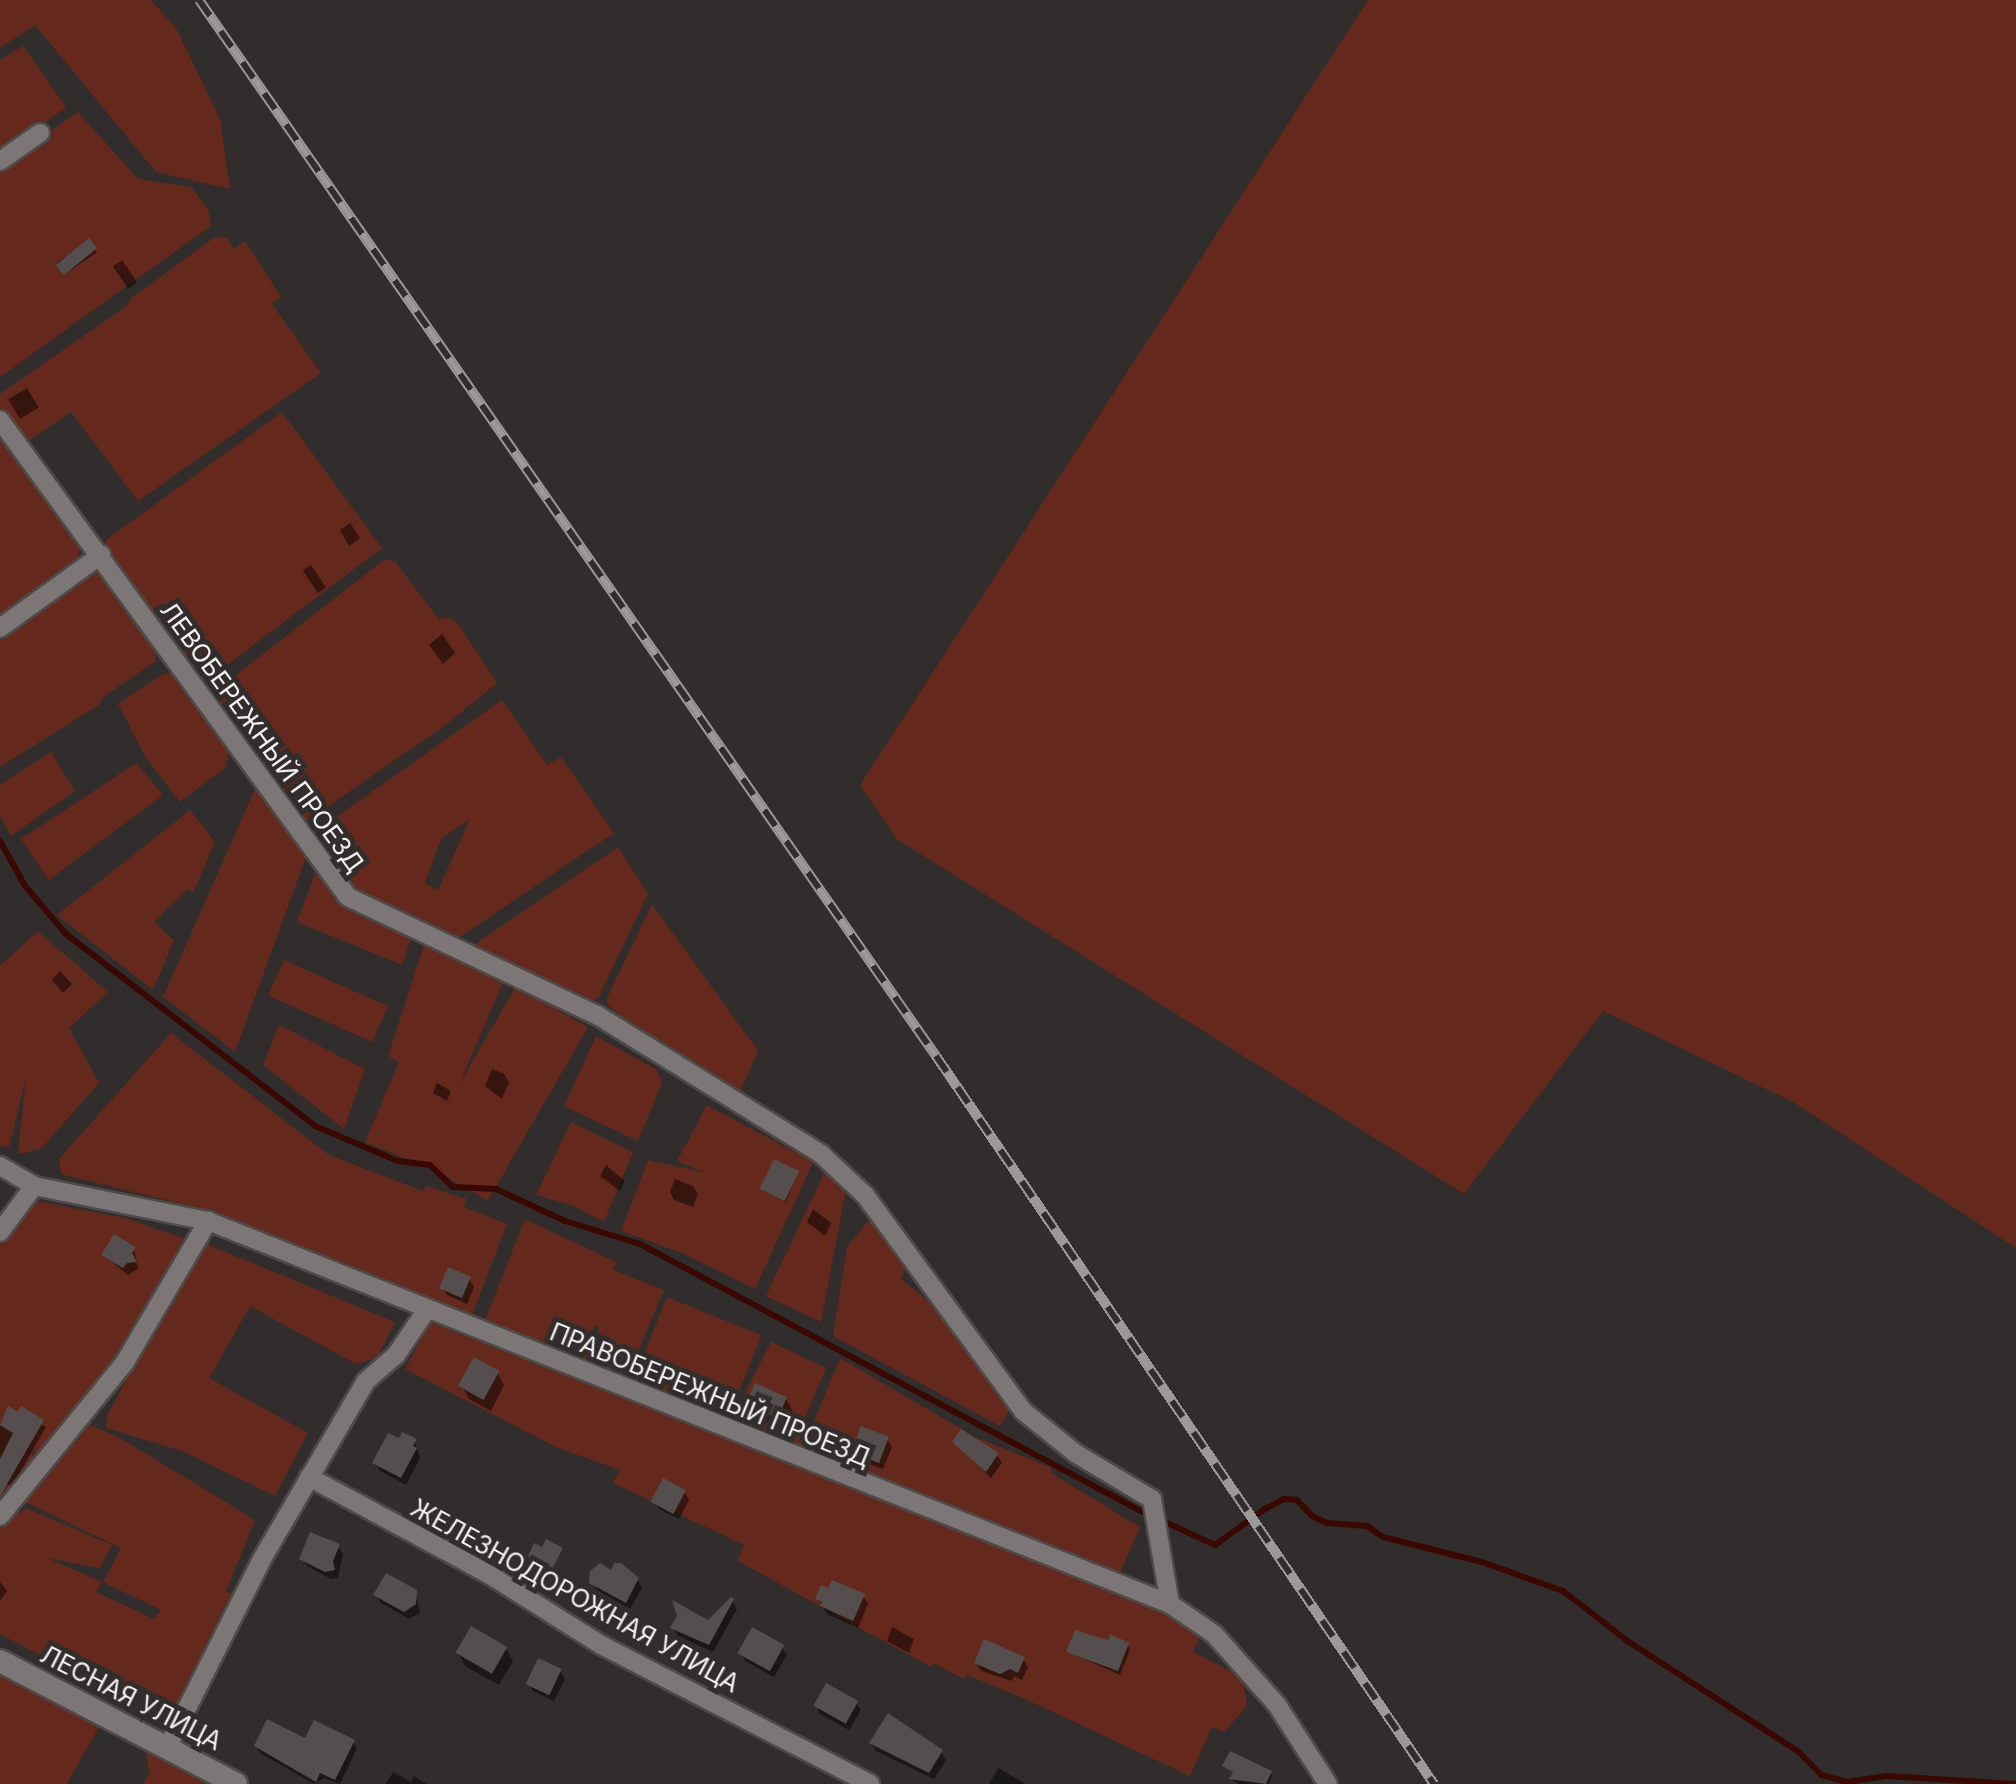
<!DOCTYPE html>
<meta charset="utf-8">
<style>
body{margin:0}
#map{position:relative;width:2016px;height:1784px;overflow:hidden;background:#312d2c;font-family:Inter,sans-serif}
div>[style]{position:absolute}
[style*='--x']{left:calc(var(--x)*1px);top:calc(var(--y)*1px);width:calc(var(--w)*1px);rotate:calc(var(--a)*1deg)}
.green>*{inset:0;background:#65281c;transform-origin:0 0}
.shadow>*{inset:0;background:#0007;transform-origin:0 0}
.stream>*{height:6px;margin:-3px;padding:0 3px;transform-origin:3px;border-radius:3px;background:#390802}
.building>*{inset:0;background:#544f4e;transform-origin:0 0}
.roads{filter:drop-shadow(2px 0 #4d4a49) drop-shadow(-2px 0 #4d4a49) drop-shadow(0 2px #4d4a49) drop-shadow(0 -2px #4d4a49)}
.minor>*{height:18px;margin:-9px;padding:0 9px;transform-origin:9px;border-radius:9px;background:#7c7776}
.tertiary>*{height:22px;margin:-11px;padding:0 11px;transform-origin:11px;border-radius:11px;background:#7c7776}
.rail>*{height:10px;margin-top:-5px;transform-origin:0;background:repeating-linear-gradient(90deg,#312d2c 0 19px,#9c9998 0 38px);box-sizing:border-box;border-block:2px solid #9c9998}
span{translate:-50% -50%;white-space:nowrap;text-align:center;line-height:1.15;-webkit-text-stroke:10px #312d2c;paint-order:stroke}
.street-label{font-size:25px;color:#f3f0ef}
</style>
<div id="map">
<div class="green">
<i style="clip-path:polygon(0 0,151px 0,176px 28px,220px 119px,230px 189px,156px 172px,35px 25px,0 48px)"></i>
<i style="clip-path:polygon(1368px 0,2016px 0,2016px 1248px,1793px 1102px,1603px 1011px,1464px 1194px,898px 840px,860px 785px)"></i>
<i style="clip-path:polygon(23px 46px,66px 107px,0 156px,0 60px)"></i>
<i style="clip-path:polygon(78px 112px,138px 179px,191px 187px,209px 211px,211px 226px,0 377px,0 167px)"></i>
<i style="clip-path:polygon(215px 237px,227px 238px,234px 249px,245px 241px,281px 297px,272px 304px,321px 373px,138px 501px,71px 412px,25px 443px,0 410px,0 394px,128px 305px,130px 299px)"></i>
<i style="clip-path:polygon(282px 412px,382px 548px,207px 680px,198px 680px,105px 550px,106px 540px)"></i>
<i style="clip-path:polygon(0 434px,80px 544px,78px 558px,0 619px)"></i>
<i style="clip-path:polygon(384px 560px,395px 561px,439px 620px,445px 617px,457px 622px,497px 683px,443px 727px,301px 825px,215px 701px,218px 689px)"></i>
<i style="clip-path:polygon(98px 565px,156px 651px,155px 662px,103px 697px,99px 705px,0 767px,0 634px)"></i>
<i style="clip-path:polygon(175px 673px,229px 749px,226px 767px,180px 802px,146px 758px,118px 704px,163px 674px)"></i>
<i style="clip-path:polygon(evenodd,502px 700px,547px 765px,561px 757px,614px 833px,457px 939px,349px 887px,309px 836px,502px 700px,470px 819px,438px 890px,425px 883px,441px 839px,470px 819px)"></i>
<i style="clip-path:polygon(51px 752px,75px 791px,11px 836px,0 816px,0 785px)"></i>
<i style="clip-path:polygon(136px 763px,163px 795px,49px 880px,21px 839px)"></i>
<i style="clip-path:polygon(256px 787px,306px 857px,235px 1052px,163px 997px)"></i>
<i style="clip-path:polygon(190px 810px,215px 842px,193px 893px,188px 889px,154px 922px,174px 940px,153px 990px,57px 915px)"></i>
<i style="clip-path:polygon(618px 847px,648px 894px,598px 998px,588px 1001px,472px 946px)"></i>
<i style="clip-path:polygon(316px 871px,342px 903px,412px 936px,402px 965px,297px 922px)"></i>
<i style="clip-path:polygon(652px 904px,758px 1051px,739px 1094px,636px 1029px,608px 1005px,606px 1000px)"></i>
<i style="clip-path:polygon(38px 931px,108px 992px,69px 1028px,99px 1083px,41px 1149px,18px 1154px,26px 1077px,9px 1147px,0 1146px,0 966px)"></i>
<i style="clip-path:polygon(425px 942px,504px 980px,424px 1166px,365px 1142px,399px 1062px,388px 1056px)"></i>
<i style="left:284px;top:960px;width:114px;height:39px;rotate:24deg"></i>
<i style="left:516px;top:986px;width:83px;height:200px;rotate:30deg"></i>
<i style="clip-path:polygon(279px 1025px,365px 1069px,344px 1129px,263px 1065px)"></i>
<i style="clip-path:polygon(171px 1033px,329px 1155px,423px 1191px,426px 1186px,467px 1199px,464px 1207px,507px 1224px,471px 1318px,206px 1210px,61px 1174px,59px 1159px)"></i>
<i style="clip-path:polygon(596px 1036px,657px 1070px,662px 1083px,638px 1141px,564px 1106px)"></i>
<i style="clip-path:polygon(707px 1105px,813px 1162px,755px 1289px,682px 1253px,621px 1231px,648px 1160px,706px 1173px,677px 1161px)"></i>
<i style="clip-path:polygon(571px 1122px,633px 1152px,604px 1222px,574px 1206px,536px 1195px)"></i>
<i style="clip-path:polygon(826px 1169px,846px 1190px,821px 1322px,766px 1296px)"></i>
<i style="clip-path:polygon(37px 1201px,125px 1218px,183px 1238px,174px 1267px,140px 1323px,43px 1456px,1px 1435px,40px 1457px,0 1505px,0 1243px)"></i>
<i style="clip-path:polygon(872px 1217px,907px 1264px,901px 1279px,954px 1322px,1012px 1405px,1000px 1426px,833px 1336px,847px 1247px)"></i>
<i style="clip-path:polygon(525px 1219px,616px 1262px,613px 1270px,664px 1290px,627px 1378px,484px 1323px)"></i>
<i style="clip-path:polygon(204px 1243px,395px 1322px,377px 1358px,356px 1364px,250px 1306px,209px 1378px,308px 1433px,275px 1496px,182px 1451px,106px 1428px,107px 1416px,136px 1361px)"></i>
<i style="left:667px;top:1297px;width:102px;height:90px;rotate:22deg"></i>
<i style="clip-path:polygon(430px 1322px,1157px 1610px,1199px 1637px,1193px 1652px,1243px 1677px,1247px 1706px,1224px 1732px,1212px 1727px,1190px 1776px,1023px 1698px,967px 1675px,964px 1679px,933px 1663px,931px 1667px,738px 1561px,744px 1545px,613px 1483px,620px 1470px,558px 1448px,405px 1369px)"></i>
<i style="clip-path:polygon(771px 1342px,826px 1368px,800px 1430px,809px 1433px,840px 1358px,975px 1437px,1052px 1468px,1051px 1473px,1140px 1527px,1118px 1577px,803px 1450px,808px 1436px,800px 1448px,732px 1418px)"></i>
<i style="clip-path:polygon(84px 1422px,122px 1439px,255px 1520px,226px 1591px,231px 1594px,176px 1705px,53px 1648px,46px 1658px,0 1634px,0 1526px,26px 1508px,112px 1545px,100px 1568px,47px 1558px,102px 1582px,96px 1592px,154px 1619px,161px 1610px,103px 1582px,121px 1548px,21px 1500px)"></i>
<i style="clip-path:polygon(0 1676px,99px 1727px,67px 1784px,0 1784px)"></i>
<i style="clip-path:polygon(146px 1751px,218px 1784px,143px 1784px,149px 1774px)"></i>
</div>
<div class="shadow">
<i style="left:89px;top:241px;width:14px;height:39px;rotate:56deg"></i>
<i style="left:122px;top:260px;width:27px;height:11px;rotate:56deg"></i>
<i style="left:27px;top:388px;width:23px;height:22px;rotate:59deg"></i>
<i style="clip-path:polygon(350px 523px,360px 538px,349px 546px,340px 530px)"></i>
<i style="left:311px;top:565px;width:27px;height:10px;rotate:56deg"></i>
<i style="clip-path:polygon(442px 634px,455px 653px,443px 664px,429px 645px)"></i>
<i style="clip-path:polygon(60px 971px,72px 984px,63px 993px,52px 980px)"></i>
<i style="clip-path:polygon(492px 1069px,504px 1074px,509px 1082px,502px 1099px,485px 1086px)"></i>
<i style="clip-path:polygon(437px 1083px,451px 1091px,447px 1101px,433px 1093px)"></i>
<i style="clip-path:polygon(606px 1165px,625px 1181px,620px 1191px,600px 1176px)"></i>
<i style="clip-path:polygon(797px 1173px,786px 1202px,762px 1188px)"></i>
<i style="clip-path:polygon(675px 1179px,693px 1186px,698px 1194px,693px 1207px,674px 1200px,670px 1192px)"></i>
<i style="clip-path:polygon(813px 1209px,831px 1223px,825px 1236px,807px 1222px)"></i>
<i style="clip-path:polygon(134px 1249px,138px 1269px,128px 1275px,104px 1255px)"></i>
<i style="clip-path:polygon(469px 1279px,474px 1287px,467px 1304px,447px 1295px,442px 1287px)"></i>
<i style="clip-path:polygon(497px 1372px,504px 1385px,491px 1411px,469px 1399px,462px 1386px)"></i>
<i style="clip-path:polygon(786px 1399px,793px 1412px,785px 1430px,755px 1417px,748px 1404px)"></i>
<i style="clip-path:polygon(9px 1409px,46px 1427px,12px 1486px,0 1480px,0 1426px)"></i>
<i style="clip-path:polygon(887px 1439px,892px 1447px,883px 1469px,858px 1460px,853px 1452px)"></i>
<i style="clip-path:polygon(415px 1441px,420px 1458px,406px 1485px,380px 1471px,375px 1463px)"></i>
<i style="clip-path:polygon(955px 1442px,997px 1455px,1002px 1463px,991px 1478px)"></i>
<i style="clip-path:polygon(684px 1492px,689px 1500px,679px 1519px,659px 1509px,654px 1501px)"></i>
<i style="clip-path:polygon(338px 1546px,343px 1554px,338px 1578px,331px 1579px,307px 1566px,302px 1558px)"></i>
<i style="clip-path:polygon(638px 1580px,642px 1588px,630px 1609px,597px 1590px,592px 1582px)"></i>
<i style="clip-path:polygon(0 1582px,7px 1591px,0 1601px)"></i>
<i style="clip-path:polygon(415px 1592px,420px 1613px,409px 1619px,381px 1603px,376px 1595px)"></i>
<i style="clip-path:polygon(863px 1596px,868px 1604px,858px 1628px,827px 1614px,818px 1599px)"></i>
<i style="clip-path:polygon(731px 1600px,737px 1609px,713px 1652px,678px 1636px,673px 1628px,708px 1623px)"></i>
<i style="clip-path:polygon(892px 1627px,914px 1639px,909px 1653px,887px 1641px)"></i>
<i style="clip-path:polygon(1128px 1645px,1130px 1650px,1120px 1675px,1069px 1652px)"></i>
<i style="clip-path:polygon(782px 1647px,787px 1655px,774px 1677px,745px 1661px,741px 1653px)"></i>
<i style="clip-path:polygon(506px 1649px,513px 1661px,499px 1685px,465px 1666px,458px 1653px)"></i>
<i style="clip-path:polygon(1023px 1659px,1028px 1667px,1022px 1680px,1014px 1676px,1012px 1681px,981px 1671px,976px 1663px)"></i>
<i style="clip-path:polygon(560px 1671px,565px 1679px,554px 1701px,533px 1691px,528px 1683px)"></i>
<i style="clip-path:polygon(856px 1703px,861px 1710px,849px 1730px,820px 1714px,816px 1706px)"></i>
<i style="clip-path:polygon(306px 1742px,353px 1742px,357px 1748px,340px 1784px,324px 1778px,314px 1784px,260px 1753px,256px 1746px)"></i>
<i style="clip-path:polygon(871px 1743px,941px 1752px,946px 1760px,934px 1779px,876px 1751px)"></i>
<i style="clip-path:polygon(1225px 1766px,1271px 1773px,1272px 1776px,1269px 1784px,1238px 1784px,1232px 1779px,1235px 1773px)"></i>
<i style="clip-path:polygon(998px 1768px,1026px 1784px,989px 1784px)"></i>
<i style="clip-path:polygon(393px 1772px,411px 1782px,414px 1776px,427px 1784px,386px 1784px)"></i>
</div>
<div class="stream">
<i style="--x:0;--y:841;--w:51;--a:60.9"></i>
<i style="--x:25;--y:886;--w:63;--a:49.5"></i>
<i style="--x:66;--y:934;--w:314;--a:37.6"></i>
<i style="--x:315;--y:1126;--w:90;--a:22.9"></i>
<i style="--x:398;--y:1161;--w:32;--a:7"></i>
<i style="--x:430;--y:1165;--w:32;--a:44"></i>
<i style="--x:453;--y:1187;--w:43;--a:2.7"></i>
<i style="--x:496;--y:1189;--w:76;--a:24.9"></i>
<i style="--x:565;--y:1221;--w:78;--a:17"></i>
<i style="--x:640;--y:1244;--w:565;--a:28.06"></i>
<i style="--x:1139;--y:1510;--w:84;--a:24.7"></i>
<i style="--x:1215;--y:1545;--w:62;--a:-35.8"></i>
<i style="--x:1265;--y:1509;--w:21;--a:-28"></i>
<i style="--x:1284;--y:1499;--w:13;--a:4"></i>
<i style="--x:1297;--y:1500;--w:22;--a:47"></i>
<i style="--x:1312;--y:1516;--w:17;--a:25"></i>
<i style="--x:1327;--y:1523;--w:40;--a:4.3"></i>
<i style="--x:1367;--y:1526;--w:19;--a:35"></i>
<i style="--x:1383;--y:1537;--w:102;--a:14.2"></i>
<i style="--x:1482;--y:1562;--w:86;--a:19.7"></i>
<i style="--x:1563;--y:1591;--w:83;--a:37.7"></i>
<i style="--x:1629;--y:1642;--w:202;--a:32.9"></i>
<i style="--x:1799;--y:1752;--w:32;--a:46"></i>
<i style="--x:1821;--y:1775;--w:28;--a:15"></i>
<i style="--x:1848;--y:1782;--w:39;--a:-9"></i>
<i style="--x:1887;--y:1776;--w:128;--a:3.6"></i>
</div>
<div class="building">
<i style="left:89px;top:238px;width:13px;height:43px;rotate:51deg"></i>
<i style="left:774px;top:1159px;width:28px;height:33px;rotate:26deg"></i>
<i style="clip-path:polygon(114px 1234px,136px 1247px,132px 1253px,137px 1262px,127px 1263px,123px 1268px,101px 1255px)"></i>
<i style="left:448px;top:1267px;width:25px;height:23px;rotate:23deg"></i>
<i style="left:474px;top:1357px;width:29px;height:33px;rotate:29deg"></i>
<i style="left:755px;top:1383px;width:35px;height:23px;rotate:24deg"></i>
<i style="clip-path:polygon(8px 1406px,18px 1412px,21px 1406px,44px 1420px,0 1496px,0 1459px,13px 1433px,0 1425px)"></i>
<i style="left:861px;top:1426px;width:30px;height:28px;rotate:21deg"></i>
<i style="clip-path:polygon(961px 1429px,999px 1453px,986px 1472px,952px 1442px)"></i>
<i style="clip-path:polygon(402px 1432px,417px 1439px,413px 1446px,417px 1448px,401px 1478px,372px 1463px,388px 1433px,399px 1438px)"></i>
<i style="left:663px;top:1478px;width:26px;height:27px;rotate:28deg"></i>
<i style="clip-path:polygon(310px 1532px,340px 1544px,333px 1561px,335px 1570px,325px 1572px,299px 1559px)"></i>
<i style="clip-path:polygon(546px 1539px,563px 1548px,552px 1569px,528px 1556px,534px 1543px,542px 1547px)"></i>
<i style="clip-path:polygon(600px 1563px,611px 1570px,614px 1563px,621px 1563px,639px 1578px,626px 1603px,589px 1583px,590px 1571px)"></i>
<i style="clip-path:polygon(386px 1573px,417px 1590px,416px 1604px,404px 1612px,373px 1595px)"></i>
<i style="clip-path:polygon(832px 1580px,865px 1594px,853px 1621px,820px 1606px,822px 1602px,815px 1599px,821px 1585px,828px 1588px)"></i>
<i style="clip-path:polygon(731px 1597px,734px 1599px,709px 1645px,670px 1628px,677px 1616px,672px 1600px,708px 1620px)"></i>
<i style="left:471px;top:1626px;width:42px;height:31px;rotate:30deg"></i>
<i style="left:752px;top:1627px;width:37px;height:30px;rotate:29deg"></i>
<i style="clip-path:polygon(1075px 1630px,1108px 1640px,1110px 1634px,1129px 1643px,1118px 1671px,1066px 1652px)"></i>
<i style="clip-path:polygon(984px 1639px,1025px 1657px,1018px 1673px,1010px 1669px,1000px 1674px,974px 1663px)"></i>
<i style="left:538px;top:1658px;width:26px;height:29px;rotate:25deg"></i>
<i style="left:826px;top:1683px;width:37px;height:26px;rotate:29deg"></i>
<i style="clip-path:polygon(888px 1713px,943px 1750px,929px 1773px,869px 1743px)"></i>
<i style="clip-path:polygon(267px 1719px,305px 1738px,314px 1720px,355px 1740px,335px 1780px,320px 1773px,316px 1782px,254px 1746px)"></i>
<i style="clip-path:polygon(1230px 1751px,1272px 1771px,1266px 1784px,1229px 1779px,1233px 1772px,1222px 1766px)"></i>
</div>
<div class="roads">
<div class="minor">
<i style="--x:0;--y:161;--w:49;--a:-35"></i>
<i style="--x:0;--y:420;--w:590;--a:53.89"></i>
<i style="--x:348;--y:897;--w:276;--a:25.4"></i>
<i style="--x:597;--y:1015;--w:264;--a:31.8"></i>
<i style="--x:821;--y:1154;--w:60;--a:43"></i>
<i style="--x:865;--y:1195;--w:268;--a:53.8"></i>
<i style="--x:1023;--y:1411;--w:67;--a:38.9"></i>
<i style="--x:1075;--y:1453;--w:90;--a:30.9"></i>
<i style="--x:1152;--y:1499;--w:107;--a:80.3"></i>
<i style="--x:0;--y:628;--w:125;--a:-35.9"></i>
<i style="--x:0;--y:1166;--w:39;--a:30"></i>
<i style="--x:34;--y:1186;--w:177;--a:11.4"></i>
<i style="--x:208;--y:1221;--w:1035;--a:21.71"></i>
<i style="--x:1170;--y:1604;--w:53;--a:34.3"></i>
<i style="--x:1214;--y:1634;--w:95;--a:48.4"></i>
<i style="--x:1277;--y:1705;--w:94;--a:57.2"></i>
<i style="--x:0;--y:1232;--w:57;--a:-53.5"></i>
<i style="--x:309;--y:1477;--w:206;--a:28.4"></i>
<i style="--x:490;--y:1575;--w:131;--a:32.2"></i>
<i style="--x:601;--y:1645;--w:303;--a:27.3"></i>
<i style="--x:0;--y:1516;--w:198;--a:-50.9"></i>
<i style="--x:125;--y:1362;--w:164;--a:-59.5"></i>
<i style="--x:167;--y:1748;--w:212;--a:-63.3"></i>
<i style="--x:262;--y:1559;--w:206;--a:-59.7"></i>
<i style="--x:366;--y:1381;--w:40;--a:-41"></i>
<i style="--x:396;--y:1355;--w:53;--a:-55.7"></i>
</div>
<div class="tertiary">
<i style="--x:0;--y:1661;--w:266;--a:27.5"></i>
</div>
</div>
<div class="rail">
<i style="--x:199;--y:0;--w:1288;--a:55.09"></i>
<i style="--x:936;--y:1056;--w:882;--a:55.63"></i>
</div>
<div class="street-label">
<span style="left:262px;top:737px;rotate:54deg">ЛЕВОБЕРЕЖНЫЙ ПРОЕЗД</span>
<span style="left:710px;top:1395px;rotate:22deg">ПРАВОБЕРЕЖНЫЙ ПРОЕЗД</span>
<span style="left:575px;top:1596px;rotate:29deg">ЖЕЛЕЗНОДОРОЖНАЯ УЛИЦА</span>
<span style="left:131px;top:1698px;rotate:27deg">ЛЕСНАЯ УЛИЦА</span>
</div>
</div>
